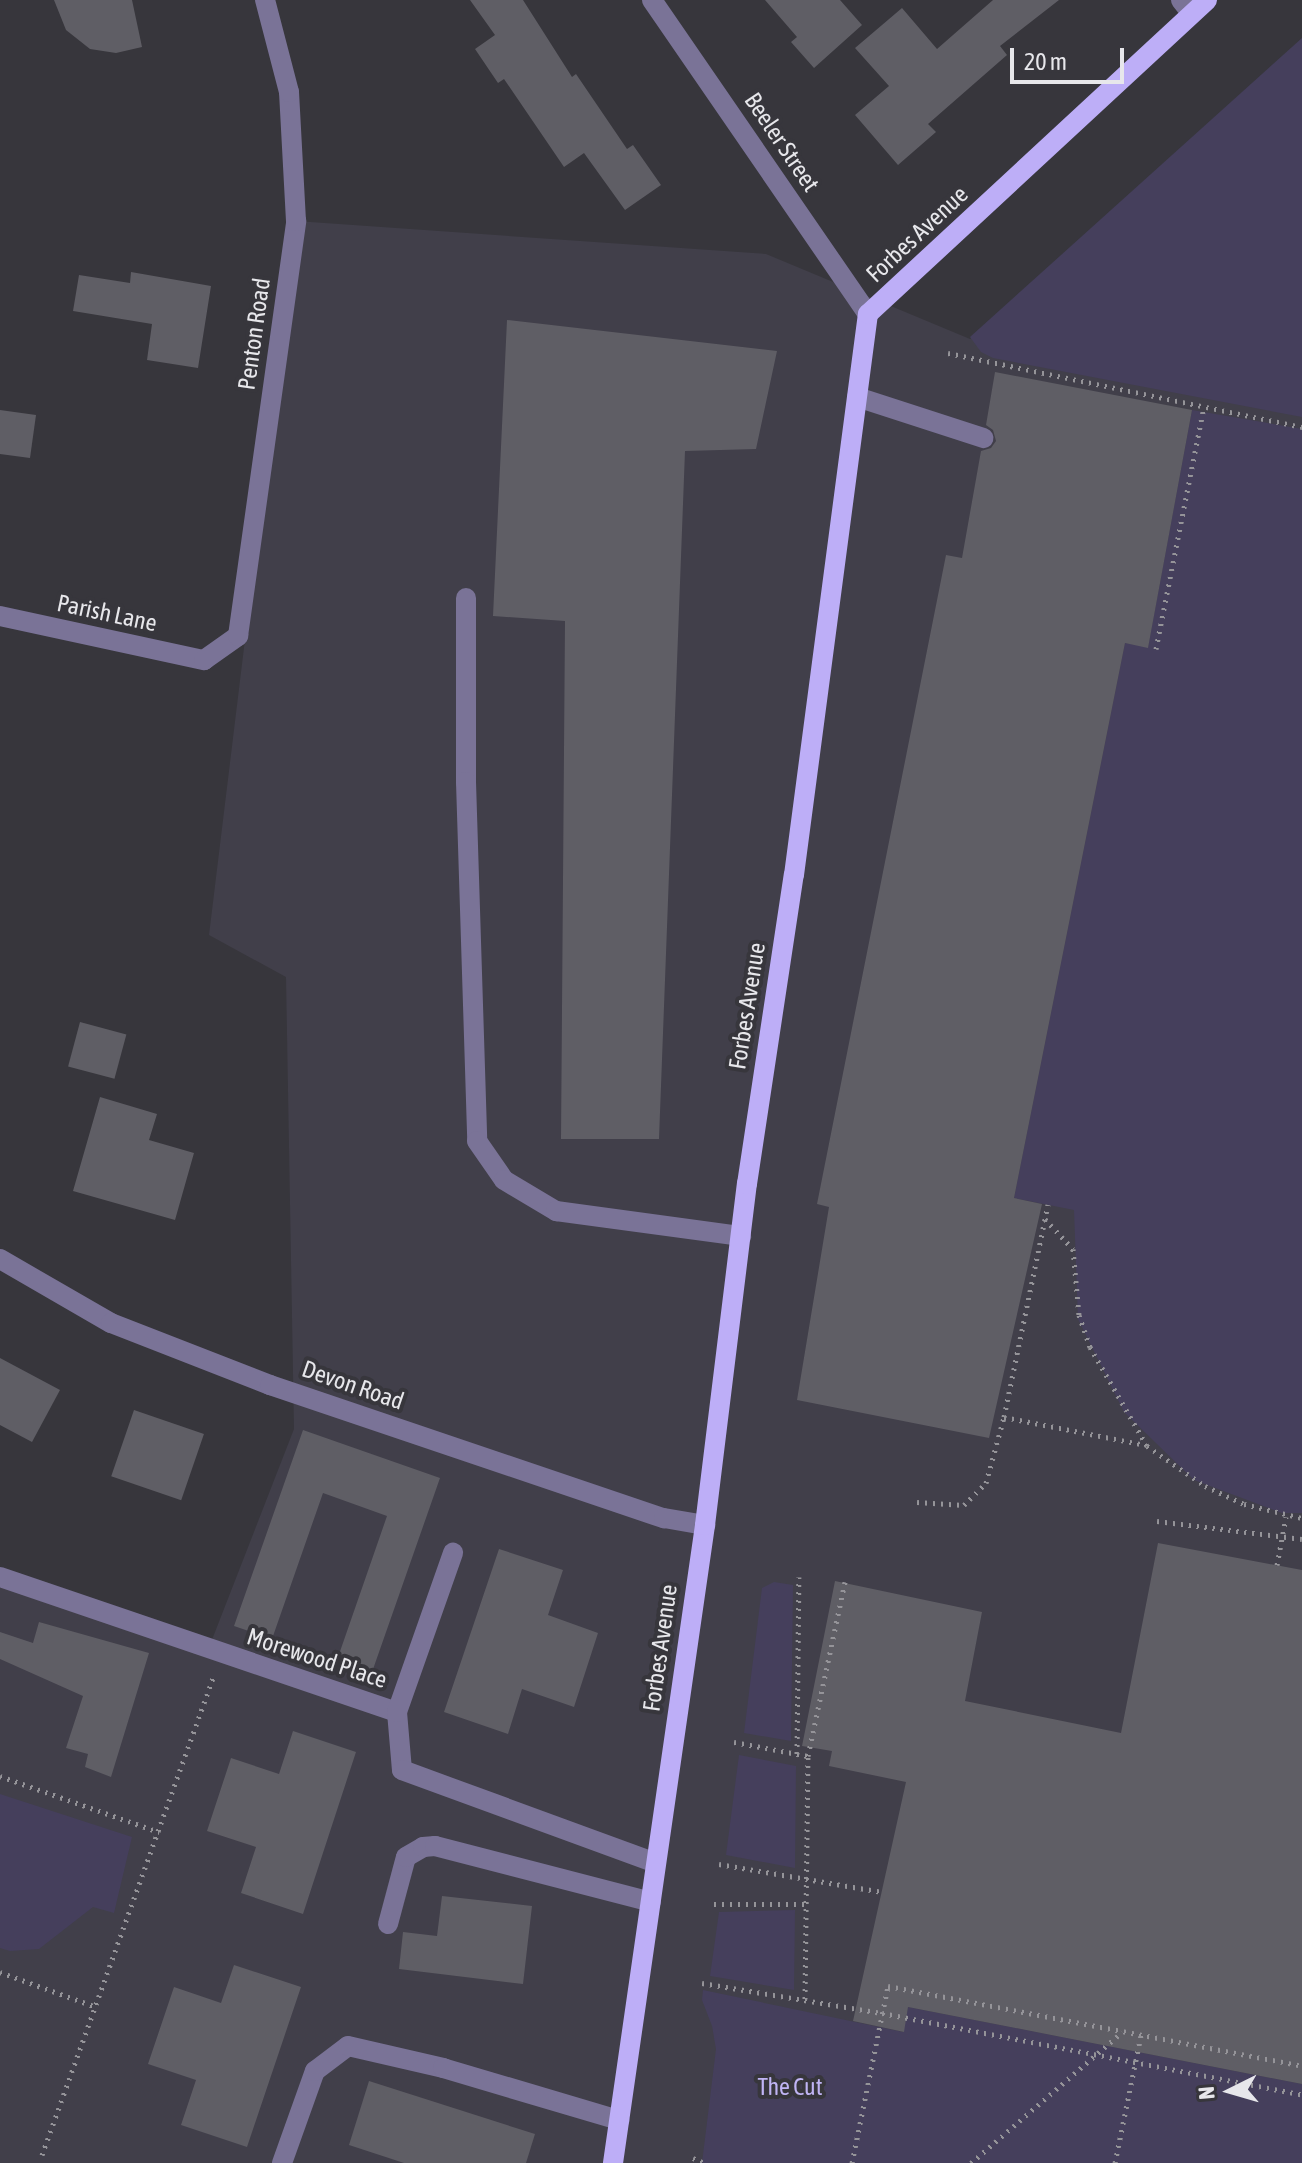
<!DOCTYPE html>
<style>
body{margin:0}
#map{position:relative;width:1302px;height:2163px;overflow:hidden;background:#37363c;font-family:"Asap Condensed",sans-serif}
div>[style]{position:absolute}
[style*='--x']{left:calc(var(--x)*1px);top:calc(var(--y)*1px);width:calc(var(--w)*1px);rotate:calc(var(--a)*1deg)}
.built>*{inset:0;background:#413f4a}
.green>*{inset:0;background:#453f5c}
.building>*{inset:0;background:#5f5e65;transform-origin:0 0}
.path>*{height:5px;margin-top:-2.5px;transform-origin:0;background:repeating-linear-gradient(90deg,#959499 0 2px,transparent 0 8px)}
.minor>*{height:20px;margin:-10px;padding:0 10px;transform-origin:10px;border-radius:10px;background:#7a7397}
.major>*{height:20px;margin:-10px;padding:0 10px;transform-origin:10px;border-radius:10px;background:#bdaef7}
span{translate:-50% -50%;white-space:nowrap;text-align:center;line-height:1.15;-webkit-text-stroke:8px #37363c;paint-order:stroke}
.street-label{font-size:24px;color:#e7e7eb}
.park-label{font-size:24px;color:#c0b4f4}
.north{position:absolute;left:1190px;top:2051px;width:80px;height:80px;-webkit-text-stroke:6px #37363c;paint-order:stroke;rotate:265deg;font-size:22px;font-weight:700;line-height:32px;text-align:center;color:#e7e7eb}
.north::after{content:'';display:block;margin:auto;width:28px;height:36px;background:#e7e7eb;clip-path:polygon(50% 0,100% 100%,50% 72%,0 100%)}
.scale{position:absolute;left:1010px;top:48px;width:114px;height:36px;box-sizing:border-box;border:4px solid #e7e7eb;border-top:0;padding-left:10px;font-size:24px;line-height:28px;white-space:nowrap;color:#e7e7eb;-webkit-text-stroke:6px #37363c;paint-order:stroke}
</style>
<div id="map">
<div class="built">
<i style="clip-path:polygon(1302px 40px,1302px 2163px,0 2163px,0 1583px,208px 1650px,294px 1429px,286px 977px,209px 935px,296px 221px,766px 254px,970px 339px)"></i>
</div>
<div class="green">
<i style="clip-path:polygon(1302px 38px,1302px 417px,993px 358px,981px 352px,970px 337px)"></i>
<i style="clip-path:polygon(1192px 410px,1302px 429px,1302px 1513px,1282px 1513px,1194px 1480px,1124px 1412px,1078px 1319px,1074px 1210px,1014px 1198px,1125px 643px,1148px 647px)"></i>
<i style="clip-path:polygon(774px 1582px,793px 1585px,791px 1741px,744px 1733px,762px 1588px)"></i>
<i style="clip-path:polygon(739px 1755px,796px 1766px,795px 1868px,726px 1855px)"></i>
<i style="clip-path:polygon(0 1794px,132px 1837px,114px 1913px,93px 1907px,39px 1949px,10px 1951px,0 1948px)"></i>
<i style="clip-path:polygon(795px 1910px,794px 1990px,710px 1976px,719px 1912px)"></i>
<i style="clip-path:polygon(703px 1990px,903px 2032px,908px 2007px,1302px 2084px,1302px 2163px,702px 2163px,716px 2049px,712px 2026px,702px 2000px)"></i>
</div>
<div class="building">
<i style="clip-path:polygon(54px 0,132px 0,142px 47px,116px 53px,90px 49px,66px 30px)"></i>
<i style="clip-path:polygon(470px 0,523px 0,572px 77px,576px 74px,627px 149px,633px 145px,661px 185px,625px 210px,584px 153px,564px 167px,504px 79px,498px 83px,475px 49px,495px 35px)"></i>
<i style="clip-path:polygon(765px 0,840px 0,862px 25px,814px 68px,791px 42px,797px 37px)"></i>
<i style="clip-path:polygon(993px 0,1059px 0,1000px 46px,1007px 55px,928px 124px,936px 132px,898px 165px,855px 115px,889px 86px,855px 48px,902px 8px,937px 49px)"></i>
<i style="clip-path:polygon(131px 272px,211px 286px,198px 368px,147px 360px,152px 324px,73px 311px,79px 275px,130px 283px)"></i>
<i style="clip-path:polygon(507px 320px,777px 351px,756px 449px,685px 451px,659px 1139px,561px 1139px,565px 621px,493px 616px)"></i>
<i style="clip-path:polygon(995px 372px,1192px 410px,1148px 648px,1125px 643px,1014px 1198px,1042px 1204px,989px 1438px,797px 1400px,829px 1207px,817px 1204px,946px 555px,962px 558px,981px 451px,991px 448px,996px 441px,993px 430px,986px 425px)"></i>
<i style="clip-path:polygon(0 410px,36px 415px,30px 458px,0 454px)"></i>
<i style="left:80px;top:1022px;width:48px;height:46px;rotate:15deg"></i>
<i style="clip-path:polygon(100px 1097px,157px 1114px,149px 1140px,194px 1153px,175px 1220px,73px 1191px)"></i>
<i style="clip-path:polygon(0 1358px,60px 1390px,32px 1442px,0 1425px)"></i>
<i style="left:134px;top:1410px;width:74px;height:70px;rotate:19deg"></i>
<i style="clip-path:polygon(303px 1430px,440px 1478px,371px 1675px,336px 1663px,387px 1516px,323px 1493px,272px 1639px,234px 1626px)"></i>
<i style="clip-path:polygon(1158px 1543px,1302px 1570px,1302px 2084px,908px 2007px,904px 2032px,853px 2021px,906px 1782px,829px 1766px,832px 1751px,802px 1746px,835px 1581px,982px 1612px,965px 1701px,1121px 1733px)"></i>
<i style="clip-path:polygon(499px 1549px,563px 1570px,548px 1615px,598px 1633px,574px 1707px,522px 1689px,508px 1734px,444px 1712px)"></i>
<i style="clip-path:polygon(39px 1622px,149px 1653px,111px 1777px,85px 1767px,88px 1754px,66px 1748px,83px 1696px,0 1659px,0 1632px,33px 1643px)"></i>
<i style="clip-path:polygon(293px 1731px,356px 1752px,303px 1914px,241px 1893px,256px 1847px,207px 1831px,231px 1758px,279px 1774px)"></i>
<i style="clip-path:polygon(442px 1896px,532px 1906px,523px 1984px,399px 1969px,403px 1932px,437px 1936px)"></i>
<i style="clip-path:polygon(234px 1965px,301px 1987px,247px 2147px,181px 2125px,196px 2080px,148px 2064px,174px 1987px,221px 2003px)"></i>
<i style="clip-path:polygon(369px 2081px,535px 2134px,526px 2163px,404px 2163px,349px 2145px)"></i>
</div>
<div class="path">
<i style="--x:948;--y:353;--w:362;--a:11.8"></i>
<i style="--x:1156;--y:649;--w:247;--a:-78.8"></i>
<i style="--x:1045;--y:1219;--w:41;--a:47"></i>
<i style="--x:1073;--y:1249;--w:66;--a:84.8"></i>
<i style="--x:1079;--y:1315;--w:34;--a:71"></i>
<i style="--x:1090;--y:1347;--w:114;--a:60.1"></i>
<i style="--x:1147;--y:1446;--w:70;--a:34.6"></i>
<i style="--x:1205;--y:1486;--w:43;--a:24.8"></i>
<i style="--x:1244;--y:1504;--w:60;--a:13.6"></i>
<i style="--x:1004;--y:1417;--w:145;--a:11.2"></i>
<i style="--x:917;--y:1502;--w:47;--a:3.7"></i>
<i style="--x:964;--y:1505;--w:31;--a:-45"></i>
<i style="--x:986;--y:1483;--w:68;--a:-74.7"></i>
<i style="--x:1004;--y:1417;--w:217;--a:-78.3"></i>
<i style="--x:1157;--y:1521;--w:146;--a:7.1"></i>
<i style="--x:1277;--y:1565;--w:49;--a:-79.4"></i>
<i style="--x:734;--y:1742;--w:75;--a:10.7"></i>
<i style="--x:797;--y:1754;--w:177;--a:-89.4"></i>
<i style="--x:0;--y:1776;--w:169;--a:19.4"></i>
<i style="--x:719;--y:1864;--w:166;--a:9.7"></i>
<i style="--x:714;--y:1904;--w:93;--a:0"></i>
<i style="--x:0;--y:1972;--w:100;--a:19.9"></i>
<i style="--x:702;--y:1983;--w:182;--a:9.5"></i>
<i style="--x:882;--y:2013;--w:428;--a:11"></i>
<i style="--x:805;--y:1999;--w:243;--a:-89.3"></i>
<i style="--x:808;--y:1756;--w:178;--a:-78"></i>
<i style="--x:42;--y:2155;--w:507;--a:-70.28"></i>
<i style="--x:693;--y:2158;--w:12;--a:24"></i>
<i style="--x:852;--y:2163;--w:181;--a:-78.5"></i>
<i style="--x:888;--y:1986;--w:422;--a:10.9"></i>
<i style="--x:971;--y:2163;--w:200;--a:-40.9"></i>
<i style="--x:1115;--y:2163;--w:131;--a:-78.5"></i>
</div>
<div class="minor">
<i style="--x:652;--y:0;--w:381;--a:55.5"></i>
<i style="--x:1181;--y:0;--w:16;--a:52"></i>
<i style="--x:857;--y:397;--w:133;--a:18"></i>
<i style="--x:466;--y:598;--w:184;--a:90"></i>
<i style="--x:466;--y:782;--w:359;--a:88.2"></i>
<i style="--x:477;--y:1141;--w:47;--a:55.3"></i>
<i style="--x:504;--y:1180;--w:61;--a:30.8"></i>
<i style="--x:556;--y:1211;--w:187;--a:7.7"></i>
<i style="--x:0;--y:616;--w:209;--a:12.2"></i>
<i style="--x:204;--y:660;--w:42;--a:-35.2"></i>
<i style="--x:238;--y:636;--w:419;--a:-82"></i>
<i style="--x:296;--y:221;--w:129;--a:-93.1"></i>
<i style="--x:289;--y:92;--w:95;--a:-104.6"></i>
<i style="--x:0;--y:1259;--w:128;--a:30"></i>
<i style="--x:111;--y:1323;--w:171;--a:21.3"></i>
<i style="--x:270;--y:1385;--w:416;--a:18.7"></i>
<i style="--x:664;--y:1518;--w:42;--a:9.7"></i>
<i style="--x:0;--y:1577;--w:419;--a:18.8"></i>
<i style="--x:397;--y:1712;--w:58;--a:85.1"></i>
<i style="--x:402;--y:1770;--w:270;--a:20.1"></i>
<i style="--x:397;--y:1712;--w:169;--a:-70.6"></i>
<i style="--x:388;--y:1924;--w:69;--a:-75"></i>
<i style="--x:406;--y:1857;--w:20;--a:-30"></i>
<i style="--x:423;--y:1847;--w:12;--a:-5"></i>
<i style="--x:435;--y:1846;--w:223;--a:14.5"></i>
<i style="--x:282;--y:2163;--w:98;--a:-70.3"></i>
<i style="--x:315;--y:2071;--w:41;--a:-37.1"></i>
<i style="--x:348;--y:2046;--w:98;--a:13"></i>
<i style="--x:443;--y:2068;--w:184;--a:16.5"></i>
</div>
<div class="major">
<i style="--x:613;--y:2163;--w:645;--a:-81.79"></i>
<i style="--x:705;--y:1525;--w:344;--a:-83"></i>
<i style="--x:747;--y:1184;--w:313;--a:-81.4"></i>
<i style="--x:794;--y:875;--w:566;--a:-82.49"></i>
<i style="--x:868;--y:314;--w:462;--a:-42.8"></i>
</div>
<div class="street-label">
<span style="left:782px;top:142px;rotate:56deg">Beeler Street</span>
<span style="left:917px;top:234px;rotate:-43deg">Forbes Avenue</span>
<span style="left:254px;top:334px;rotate:-82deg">Penton Road</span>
<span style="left:107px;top:613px;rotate:12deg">Parish Lane</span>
<span style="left:747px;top:1006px;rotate:-81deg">Forbes Avenue</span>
<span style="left:353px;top:1385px;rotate:19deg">Devon Road</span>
<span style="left:660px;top:1648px;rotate:-82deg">Forbes Avenue</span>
<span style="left:317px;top:1658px;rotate:18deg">Morewood Place</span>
</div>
<div class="park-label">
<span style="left:790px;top:2087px">The Cut</span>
</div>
<div class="north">N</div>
<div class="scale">20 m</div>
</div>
